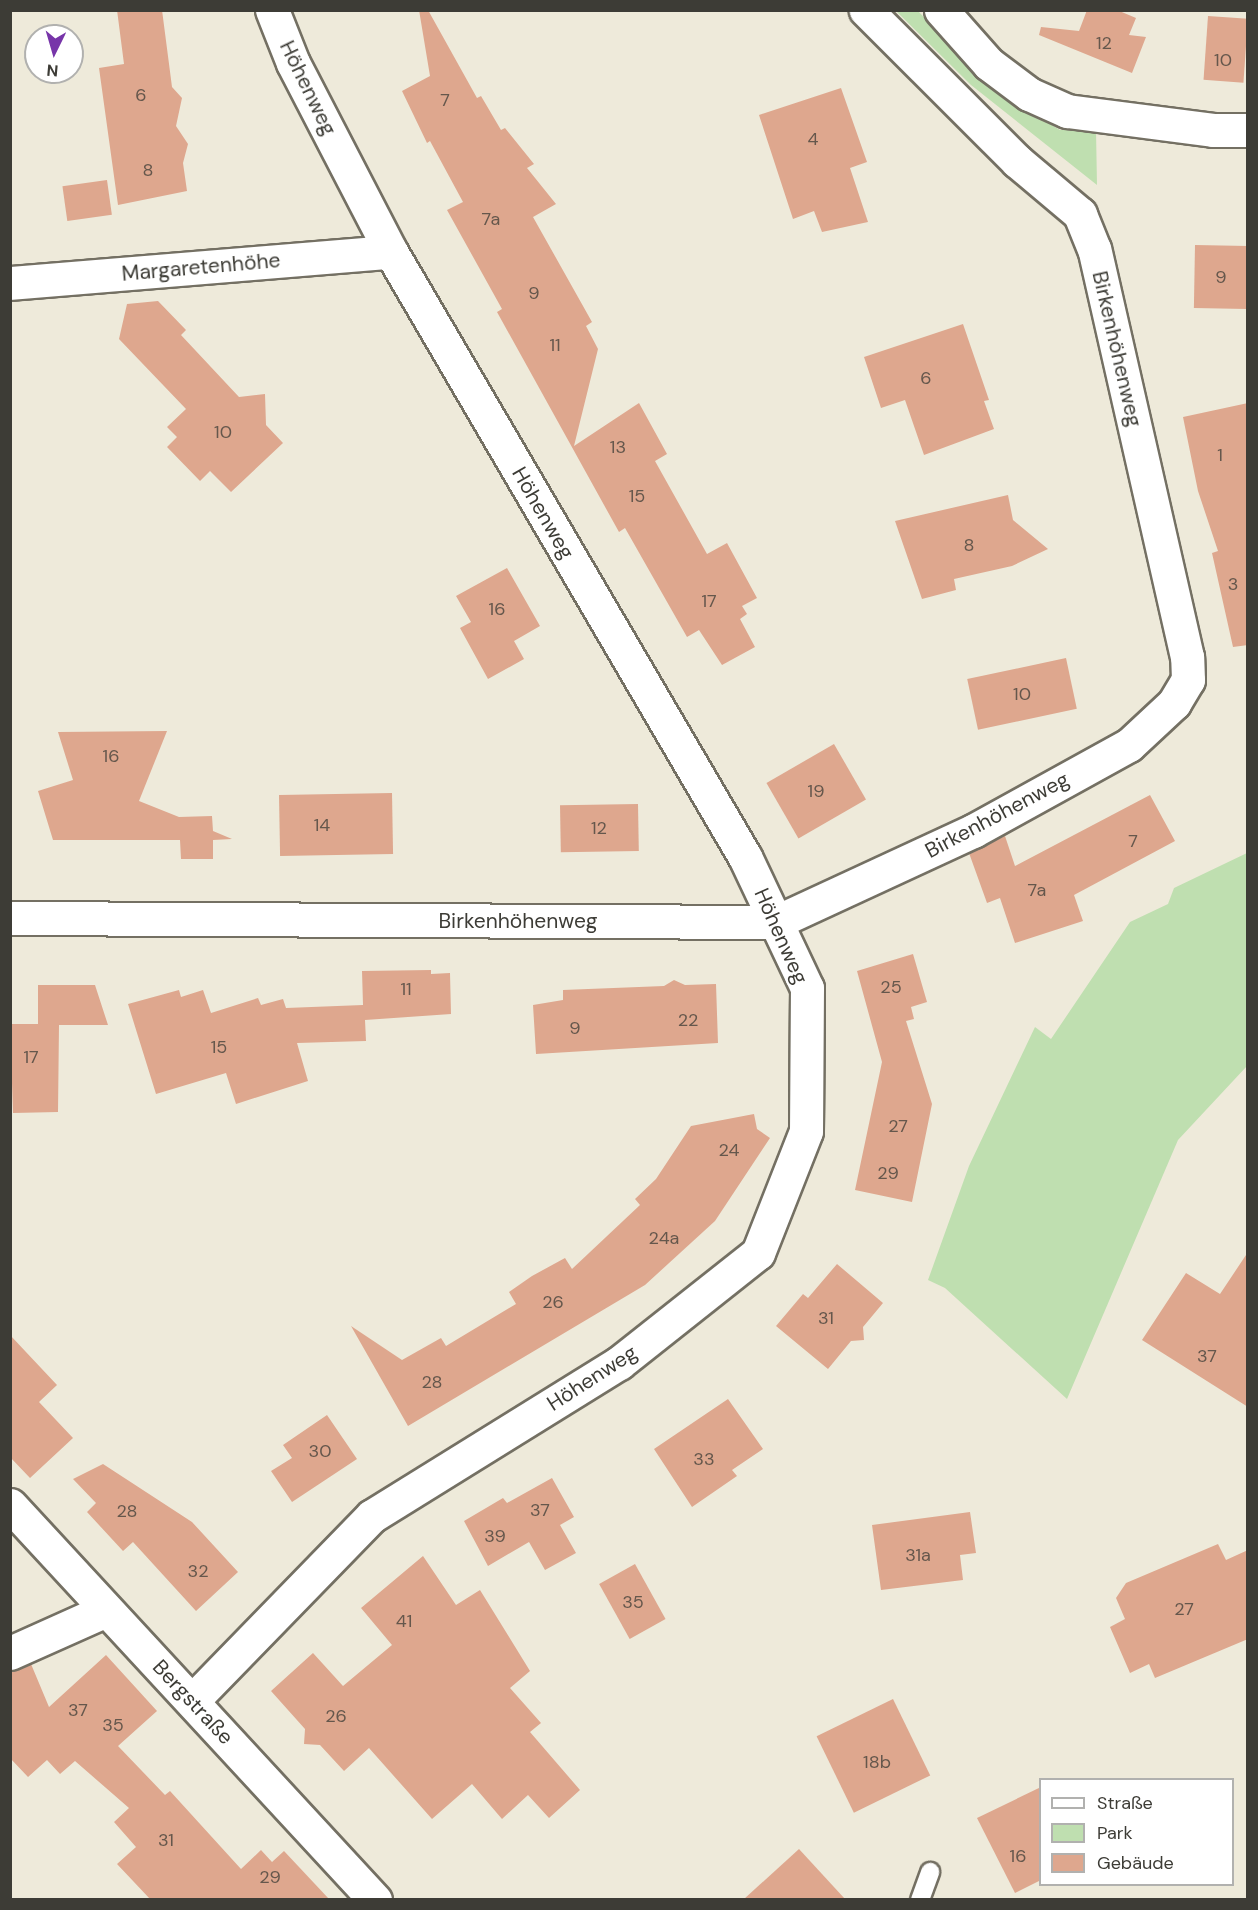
<!DOCTYPE html>
<meta charset="utf-8">
<style>
body{margin:0}
#map{position:relative;width:1258px;height:1910px;overflow:hidden;background:#eeeada;font-family:"DM Sans",sans-serif}
div>[style]{position:absolute}
[style*='--x']{left:calc(var(--x)*1px);top:calc(var(--y)*1px);width:calc(var(--w)*1px);rotate:calc(var(--a)*1deg)}
.green>*{inset:0;background:#bfdfb0}
.building>*{inset:0;background:#dea78e;transform-origin:0 0}
.roads{filter:drop-shadow(2px 0 #747063) drop-shadow(-2px 0 #747063) drop-shadow(0 2px #747063) drop-shadow(0 -2px #747063)}
.service>*{height:18px;margin:-9px;padding:0 9px;transform-origin:9px;border-radius:9px;background:#fff}
.minor>*{height:33px;margin:-16.5px;padding:0 16.5px;transform-origin:16.5px;border-radius:16.5px;background:#fff}
span{translate:-50% -50%;white-space:nowrap;text-align:center;line-height:1.15;-webkit-text-stroke:4.5px #fff;paint-order:stroke}
.number-label{font-size:18px;color:#65574c}
.number-label span{-webkit-text-stroke-width:0}
.street-label{font-size:21px;color:#3d3c36}
.frame{position:absolute;inset:0;border:12px solid #3d3c36;pointer-events:none}
.legend{position:absolute;left:1039px;top:1778px;width:195px;height:108px;box-sizing:border-box;background:#fff;border:2px solid #b1b1af;margin:0;padding:8px 10px;list-style:none;font-size:18px;color:#3d3c36}
.legend li{display:flex;align-items:center;gap:12px;height:30px}
.legend b{width:30px;border:2px solid #b1b1af}
.north{position:absolute;left:24px;top:24px;width:60px;height:60px;box-sizing:border-box;background:#fff;border:2px solid #b1b1af;border-radius:50%;rotate:185deg;font-size:16px;font-weight:700;line-height:24px;text-align:center;color:#3d3c36}
.north::after{content:'';display:block;margin:auto;width:21px;height:27px;background:#7735a9;clip-path:polygon(50% 0,100% 100%,50% 72%,0 100%)}
</style>
<div id="map">
<div class="green">
<i style="clip-path:polygon(896px 11px,918px 11px,995px 91px,1060px 130px,1096px 130px,1097px 185px,971px 85px)"></i>
<i style="clip-path:polygon(1247px 853px,1247px 1066px,1178px 1140px,1067px 1399px,945px 1288px,928px 1280px,969px 1166px,1035px 1027px,1051px 1039px,1130px 922px,1168px 904px,1174px 888px)"></i>
</div>
<div class="building">
<i style="clip-path:polygon(117px 10px,162px 10px,172px 87px,182px 98px,176px 126px,188px 144px,183px 163px,187px 191px,118px 205px,99px 68px,124px 64px)"></i>
<i style="clip-path:polygon(419px 10px,428px 10px,477px 98px,481px 96px,501px 130px,505px 128px,534px 164px,527px 168px,556px 204px,533px 217px,592px 322px,586px 326px,598px 349px,574px 446px,639px 403px,667px 454px,655px 461px,707px 554px,727px 543px,757px 598px,742px 606px,747px 614px,740px 619px,755px 647px,722px 665px,699px 630px,687px 637px,625px 528px,619px 532px,497px 312px,502px 309px,447px 210px,463px 202px,430px 141px,427px 143px,402px 91px,430px 76px)"></i>
<i style="clip-path:polygon(1087px 10px,1117px 10px,1136px 18px,1129px 35px,1146px 37px,1132px 73px,1039px 35px,1041px 27px,1079px 31px)"></i>
<i style="left:1208px;top:16px;width:40px;height:64px;rotate:4deg"></i>
<i style="clip-path:polygon(841px 88px,867px 162px,850px 168px,868px 222px,822px 232px,814px 211px,793px 219px,759px 115px)"></i>
<i style="left:107px;top:180px;width:35px;height:45px;rotate:82deg"></i>
<i style="left:1195px;top:245px;width:53px;height:63px;rotate:1deg"></i>
<i style="clip-path:polygon(158px 301px,186px 330px,181px 335px,239px 397px,265px 394px,266px 425px,283px 443px,231px 492px,210px 471px,200px 481px,167px 447px,177px 437px,167px 427px,186px 409px,119px 339px,127px 304px)"></i>
<i style="clip-path:polygon(963px 324px,989px 400px,984px 401px,994px 429px,924px 455px,905px 400px,881px 408px,864px 357px)"></i>
<i style="clip-path:polygon(1248px 403px,1248px 645px,1233px 647px,1212px 553px,1218px 551px,1198px 491px,1183px 417px)"></i>
<i style="clip-path:polygon(1008px 495px,1013px 520px,1048px 549px,1012px 566px,954px 579px,956px 590px,922px 599px,895px 521px)"></i>
<i style="clip-path:polygon(507px 568px,540px 626px,514px 641px,524px 659px,488px 679px,460px 628px,471px 622px,456px 596px)"></i>
<i style="left:1066px;top:658px;width:52px;height:101px;rotate:78deg"></i>
<i style="clip-path:polygon(167px 731px,139px 801px,179px 817px,212px 816px,213px 831px,232px 839px,213px 840px,213px 859px,181px 859px,180px 840px,53px 840px,38px 791px,73px 780px,58px 732px)"></i>
<i style="left:834px;top:744px;width:64px;height:78px;rotate:60deg"></i>
<i style="left:392px;top:793px;width:61px;height:113px;rotate:89deg"></i>
<i style="clip-path:polygon(1150px 795px,1175px 841px,1074px 895px,1083px 921px,1015px 943px,1000px 898px,987px 903px,969px 853px,1005px 836px,1015px 866px)"></i>
<i style="left:638px;top:804px;width:47px;height:78px;rotate:89deg"></i>
<i style="clip-path:polygon(913px 954px,927px 1002px,911px 1007px,914px 1019px,906px 1021px,932px 1104px,912px 1202px,855px 1190px,882px 1062px,857px 971px)"></i>
<i style="clip-path:polygon(431px 970px,431px 974px,450px 973px,451px 1014px,365px 1020px,366px 1041px,297px 1043px,308px 1081px,236px 1104px,226px 1073px,156px 1094px,128px 1004px,179px 990px,181px 997px,203px 990px,211px 1013px,258px 998px,261px 1005px,283px 999px,286px 1008px,363px 1005px,362px 971px)"></i>
<i style="clip-path:polygon(674px 980px,685px 985px,716px 984px,718px 1043px,536px 1054px,533px 1005px,563px 1000px,563px 990px,664px 986px)"></i>
<i style="clip-path:polygon(38px 985px,95px 985px,108px 1025px,59px 1025px,58px 1112px,13px 1113px,10px 1024px,38px 1024px)"></i>
<i style="clip-path:polygon(754px 1114px,757px 1129px,770px 1138px,715px 1221px,645px 1285px,408px 1426px,351px 1326px,402px 1360px,441px 1338px,446px 1346px,516px 1304px,509px 1292px,532px 1276px,565px 1258px,572px 1269px,640px 1205px,635px 1199px,656px 1179px,691px 1126px)"></i>
<i style="clip-path:polygon(1248px 1252px,1248px 1407px,1142px 1340px,1186px 1273px,1220px 1294px)"></i>
<i style="clip-path:polygon(837px 1264px,883px 1303px,863px 1327px,864px 1340px,851px 1341px,828px 1369px,776px 1326px,803px 1294px,808px 1298px)"></i>
<i style="clip-path:polygon(10px 1335px,57px 1385px,39px 1402px,73px 1438px,30px 1478px,10px 1457px)"></i>
<i style="clip-path:polygon(728px 1399px,763px 1449px,732px 1470px,737px 1476px,692px 1507px,654px 1449px)"></i>
<i style="clip-path:polygon(327px 1415px,357px 1459px,292px 1502px,271px 1471px,292px 1458px,283px 1445px)"></i>
<i style="clip-path:polygon(103px 1464px,192px 1522px,238px 1572px,196px 1611px,133px 1542px,123px 1551px,87px 1512px,96px 1503px,73px 1479px)"></i>
<i style="clip-path:polygon(552px 1478px,574px 1517px,560px 1525px,576px 1553px,545px 1570px,529px 1542px,488px 1566px,464px 1521px,503px 1498px,507px 1503px)"></i>
<i style="clip-path:polygon(970px 1512px,976px 1553px,960px 1555px,963px 1580px,881px 1590px,872px 1525px)"></i>
<i style="clip-path:polygon(1218px 1544px,1226px 1560px,1248px 1550px,1248px 1639px,1155px 1678px,1149px 1664px,1130px 1673px,1110px 1627px,1125px 1619px,1116px 1598px,1126px 1583px)"></i>
<i style="clip-path:polygon(423px 1556px,456px 1605px,480px 1590px,530px 1671px,510px 1688px,541px 1723px,530px 1732px,580px 1790px,549px 1818px,528px 1795px,502px 1819px,472px 1784px,432px 1819px,369px 1748px,344px 1771px,320px 1745px,304px 1744px,305px 1729px,271px 1691px,313px 1653px,343px 1686px,392px 1645px,361px 1608px)"></i>
<i style="left:635px;top:1564px;width:63px;height:41px;rotate:61deg"></i>
<i style="clip-path:polygon(106px 1655px,157px 1711px,118px 1746px,165px 1795px,170px 1791px,241px 1869px,261px 1850px,272px 1862px,284px 1851px,329px 1899px,150px 1899px,117px 1864px,136px 1847px,114px 1822px,129px 1808px,75px 1761px,60px 1774px,47px 1760px,28px 1777px,10px 1758px,10px 1671px,31px 1664px,49px 1707px)"></i>
<i style="left:893px;top:1699px;width:85px;height:85px;rotate:64deg"></i>
<i style="clip-path:polygon(1041px 1787px,1041px 1880px,1015px 1893px,977px 1818px)"></i>
<i style="clip-path:polygon(799px 1849px,845px 1899px,744px 1899px)"></i>
</div>
<div class="roads">
<div class="service">
<i style="--x:920;--y:1900;--w:30;--a:-70"></i>
</div>
<div class="minor">
<i style="--x:941;--y:10;--w:72;--a:48.4"></i>
<i style="--x:989;--y:64;--w:50;--a:36.9"></i>
<i style="--x:1029;--y:94;--w:42;--a:24.1"></i>
<i style="--x:1067;--y:111;--w:147;--a:7.4"></i>
<i style="--x:1213;--y:130;--w:35;--a:0"></i>
<i style="--x:10;--y:283;--w:382;--a:-4.7"></i>
<i style="--x:10;--y:918;--w:766;--a:0.3"></i>
<i style="--x:776;--y:922;--w:217;--a:-24.8"></i>
<i style="--x:973;--y:831;--w:178;--a:-28.9"></i>
<i style="--x:1129;--y:745;--w:62;--a:-43"></i>
<i style="--x:1174;--y:703;--w:27;--a:-59"></i>
<i style="--x:1188;--y:680;--w:23;--a:-92"></i>
<i style="--x:1187;--y:657;--w:418;--a:-102.8"></i>
<i style="--x:1094;--y:249;--w:38;--a:-112"></i>
<i style="--x:1080;--y:214;--w:82;--a:-139.9"></i>
<i style="--x:1017;--y:161;--w:214;--a:-135"></i>
<i style="--x:10;--y:1505;--w:538;--a:47.26"></i>
<i style="--x:10;--y:1653;--w:105;--a:-24.1"></i>
<i style="--x:192;--y:1701;--w:258;--a:-45.8"></i>
<i style="--x:372;--y:1516;--w:291;--a:-31.8"></i>
<i style="--x:619;--y:1363;--w:177;--a:-38.4"></i>
<i style="--x:758;--y:1253;--w:131;--a:-68.5"></i>
<i style="--x:806;--y:1131;--w:143;--a:-89.6"></i>
<i style="--x:807;--y:988;--w:145;--a:-115.3"></i>
<i style="--x:745;--y:857;--w:701;--a:-120.33"></i>
<i style="--x:391;--y:252;--w:213;--a:-117.4"></i>
<i style="--x:293;--y:63;--w:57;--a:-111.6"></i>
</div>
</div>
<div class="number-label">
<span style="left:1104px;top:43px">12</span>
<span style="left:1223px;top:60px">10</span>
<span style="left:141px;top:95px">6</span>
<span style="left:445px;top:100px">7</span>
<span style="left:813px;top:139px">4</span>
<span style="left:148px;top:170px">8</span>
<span style="left:491px;top:219px">7a</span>
<span style="left:1221px;top:277px">9</span>
<span style="left:534px;top:293px">9</span>
<span style="left:555px;top:345px">11</span>
<span style="left:926px;top:378px">6</span>
<span style="left:223px;top:432px">10</span>
<span style="left:618px;top:447px">13</span>
<span style="left:1220px;top:455px">1</span>
<span style="left:637px;top:496px">15</span>
<span style="left:969px;top:545px">8</span>
<span style="left:1233px;top:584px">3</span>
<span style="left:709px;top:601px">17</span>
<span style="left:497px;top:609px">16</span>
<span style="left:1022px;top:694px">10</span>
<span style="left:111px;top:756px">16</span>
<span style="left:816px;top:791px">19</span>
<span style="left:322px;top:825px">14</span>
<span style="left:599px;top:828px">12</span>
<span style="left:1133px;top:841px">7</span>
<span style="left:1037px;top:890px">7a</span>
<span style="left:891px;top:987px">25</span>
<span style="left:406px;top:989px">11</span>
<span style="left:688px;top:1020px">22</span>
<span style="left:575px;top:1028px">9</span>
<span style="left:219px;top:1047px">15</span>
<span style="left:31px;top:1057px">17</span>
<span style="left:898px;top:1126px">27</span>
<span style="left:729px;top:1150px">24</span>
<span style="left:888px;top:1173px">29</span>
<span style="left:664px;top:1238px">24a</span>
<span style="left:553px;top:1302px">26</span>
<span style="left:826px;top:1318px">31</span>
<span style="left:1207px;top:1356px">37</span>
<span style="left:432px;top:1382px">28</span>
<span style="left:320px;top:1451px">30</span>
<span style="left:704px;top:1459px">33</span>
<span style="left:540px;top:1510px">37</span>
<span style="left:127px;top:1511px">28</span>
<span style="left:495px;top:1536px">39</span>
<span style="left:918px;top:1555px">31a</span>
<span style="left:198px;top:1571px">32</span>
<span style="left:633px;top:1602px">35</span>
<span style="left:1184px;top:1609px">27</span>
<span style="left:404px;top:1621px">41</span>
<span style="left:78px;top:1710px">37</span>
<span style="left:336px;top:1716px">26</span>
<span style="left:113px;top:1725px">35</span>
<span style="left:877px;top:1762px">18b</span>
<span style="left:166px;top:1840px">31</span>
<span style="left:1018px;top:1856px">16</span>
<span style="left:270px;top:1877px">29</span>
</div>
<div class="street-label">
<span style="left:308px;top:88px;rotate:64deg">Höhenweg</span>
<span style="left:201px;top:267px;rotate:-5deg">Margaretenhöhe</span>
<span style="left:1117px;top:349px;rotate:77deg">Birkenhöhenweg</span>
<span style="left:543px;top:513px;rotate:60deg">Höhenweg</span>
<span style="left:997px;top:815px;rotate:-28deg">Birkenhöhenweg</span>
<span style="left:518px;top:921px">Birkenhöhenweg</span>
<span style="left:781px;top:936px;rotate:66deg">Höhenweg</span>
<span style="left:592px;top:1378px;rotate:-33deg">Höhenweg</span>
<span style="left:193px;top:1702px;rotate:47deg">Bergstraße</span>
</div>
<div class="frame"></div>
<ul class="legend">
<li><b style="height:8px;background:#fff"></b>Straße</li>
<li><b style="height:16px;background:#bfdfb0"></b>Park</li>
<li><b style="height:16px;background:#dea78e"></b>Gebäude</li>
</ul>
<div class="north">N</div>
</div>
